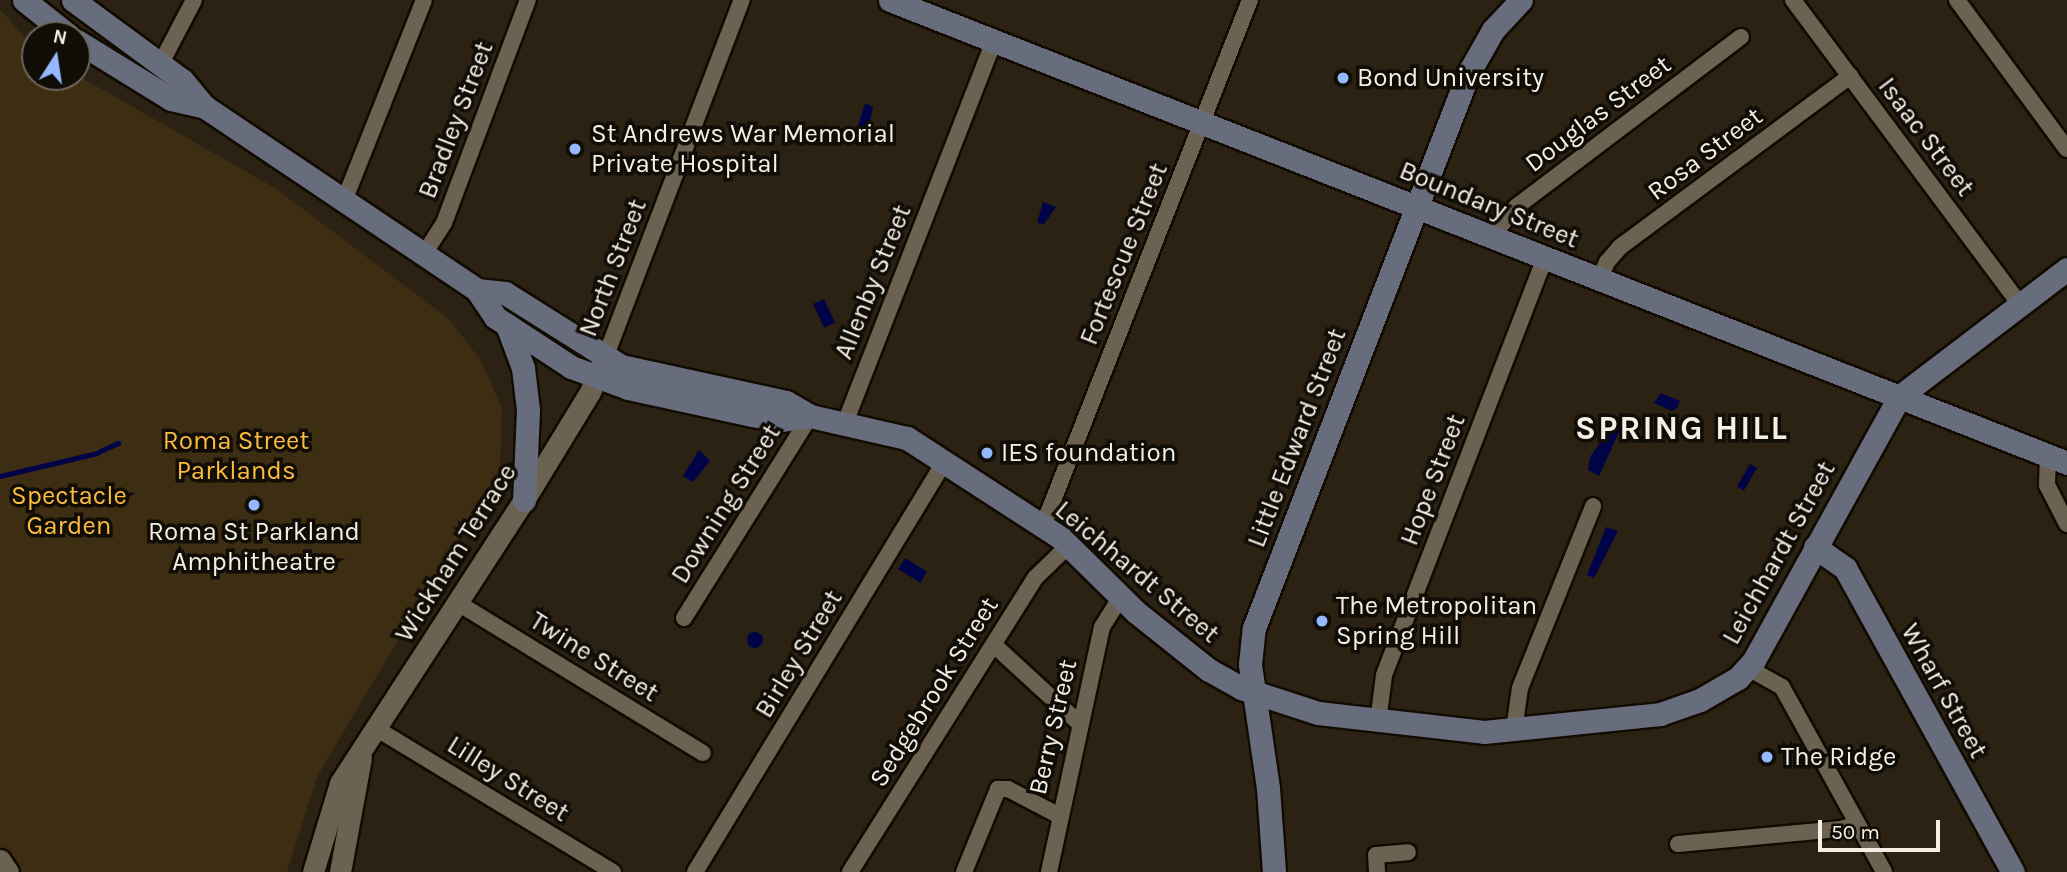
<!DOCTYPE html>
<style>
body{margin:0}
#map{position:relative;width:2067px;height:872px;overflow:hidden;background:#2b2214;font-family:Karla,sans-serif}
div>[style]{position:absolute}
[style*='--x']{left:calc(var(--x)*1px);top:calc(var(--y)*1px);width:calc(var(--w)*1px);rotate:calc(var(--a)*1deg)}
.green>*{inset:0;background:#3c2d13}
.water>*{inset:0;background:#000348;transform-origin:0 0}
.round{border-radius:50%}
.stream>*{height:5px;margin:-2.5px;padding:0 2.5px;transform-origin:2.5px;border-radius:2.5px;background:#000348}
.roads{filter:drop-shadow(2px 0 #130b01) drop-shadow(-2px 0 #130b01) drop-shadow(0 2px #130b01) drop-shadow(0 -2px #130b01)}
.minor>*{height:16px;margin:-8px;padding:0 8px;transform-origin:8px;border-radius:8px;background:#6c6252}
.tertiary>*{height:21px;margin:-10.5px;padding:0 10.5px;transform-origin:10.5px;border-radius:10.5px;background:#6c6252}
.secondary>*{height:23px;margin:-11.5px;padding:0 11.5px;transform-origin:11.5px;border-radius:11.5px;background:#686d7d}
.dots>*{width:19px;height:19px;translate:-50% -50%;box-sizing:border-box;border:4px solid #100c06;border-radius:50%}
span{translate:-50% -50%;white-space:nowrap;text-align:center;line-height:1.15;-webkit-text-stroke:7px #100c06;paint-order:stroke}
.poi-label{font-size:26px;color:#f4efe5}
.left{translate:0 -50%;text-align:left}
.street-label{font-size:26px;color:#f4efe5}
.park-label{font-size:26px;color:#fbbc3f}
.district-label{font-size:33px;color:#f4efe5;font-weight:700;letter-spacing:2px}
.north{position:absolute;left:21px;top:21px;width:70px;height:70px;box-sizing:border-box;background:#100c06;border:2px solid #6b675f;border-radius:50%;rotate:12deg;font-size:19px;font-weight:700;line-height:28px;text-align:center;color:#f4efe5}
.north::after{content:'';display:block;margin:auto;width:24px;height:32px;background:#94b7fd;clip-path:polygon(50% 0,100% 100%,50% 72%,0 100%)}
.scale{position:absolute;left:1818px;top:820px;width:122px;height:32px;box-sizing:border-box;border:4px solid #f4efe5;border-top:0;padding-left:9px;font-size:21px;line-height:24px;white-space:nowrap;color:#f4efe5;-webkit-text-stroke:5px #100c06;paint-order:stroke}
</style>
<div id="map">
<div class="green">
<i style="clip-path:polygon(0 9px,35px 49px,35px 77px,77px 75px,275px 188px,449px 319px,482px 362px,502px 409px,500px 468px,317px 777px,287px 872px,0 872px)"></i>
</div>
<div class="water">
<i style="clip-path:polygon(865px 103px,873px 107px,868px 130px,858px 126px)"></i>
<i style="clip-path:polygon(1043px 202px,1056px 207px,1044px 224px,1037px 223px)"></i>
<i style="left:824px;top:299px;width:26px;height:12px;rotate:65deg"></i>
<i style="clip-path:polygon(1661px 393px,1680px 401px,1677px 408px,1672px 411px,1654px 403px)"></i>
<i style="clip-path:polygon(1618px 417px,1624px 421px,1599px 476px,1588px 470px,1590px 457px)"></i>
<i style="clip-path:polygon(699px 450px,710px 461px,693px 482px,683px 476px)"></i>
<i style="left:1750px;top:464px;width:8px;height:26px;rotate:30deg"></i>
<i style="clip-path:polygon(1606px 527px,1618px 531px,1594px 578px,1587px 575px)"></i>
<i style="left:905px;top:558px;width:26px;height:13px;rotate:32deg"></i>
<i class="round" style="left:747px;top:632px;width:16px;height:16px"></i>
</div>
<div class="stream">
<i style="--x:100;--y:451;--w:20;--a:-24"></i>
<i style="--x:0;--y:476;--w:100;--a:-13.3"></i>
</div>
<div class="roads">
<div class="minor">
<i style="--x:1793;--y:0;--w:379;--a:53.3"></i>
<i style="--x:1957;--y:0;--w:185;--a:53.6"></i>
<i style="--x:160;--y:65;--w:73;--a:-62.4"></i>
<i style="--x:344;--y:201;--w:216;--a:-68.3"></i>
<i style="--x:1491;--y:237;--w:39;--a:-50"></i>
<i style="--x:1516;--y:207;--w:282;--a:-37.1"></i>
<i style="--x:424;--y:254;--w:37;--a:-57"></i>
<i style="--x:444;--y:223;--w:238;--a:-69.4"></i>
<i style="--x:1600;--y:279;--w:18;--a:-68"></i>
<i style="--x:1607;--y:262;--w:20;--a:-49"></i>
<i style="--x:1620;--y:247;--w:287;--a:-36.6"></i>
<i style="--x:605;--y:358;--w:383;--a:-69.1"></i>
<i style="--x:845;--y:423;--w:410;--a:-68.7"></i>
<i style="--x:2048;--y:455;--w:30;--a:92"></i>
<i style="--x:2047;--y:485;--w:44;--a:62.9"></i>
<i style="--x:1043;--y:526;--w:565;--a:-68.52"></i>
<i style="--x:458;--y:603;--w:287;--a:31.5"></i>
<i style="--x:684;--y:618;--w:238;--a:-58"></i>
<i style="--x:994;--y:645;--w:117;--a:42.6"></i>
<i style="--x:1748;--y:668;--w:39;--a:29"></i>
<i style="--x:1782;--y:687;--w:211;--a:61.1"></i>
<i style="--x:1378;--y:722;--w:47;--a:-82.7"></i>
<i style="--x:1384;--y:675;--w:447;--a:-68.9"></i>
<i style="--x:377;--y:729;--w:276;--a:31.2"></i>
<i style="--x:1514;--y:730;--w:42;--a:-81.9"></i>
<i style="--x:1520;--y:688;--w:196;--a:-68.1"></i>
<i style="--x:1678;--y:844;--w:164;--a:-5.3"></i>
<i style="--x:1841;--y:829;--w:17;--a:-17"></i>
<i style="--x:695;--y:872;--w:480;--a:-58.7"></i>
<i style="--x:850;--y:872;--w:347;--a:-57.8"></i>
<i style="--x:1035;--y:578;--w:46;--a:-44.1"></i>
<i style="--x:964;--y:872;--w:90;--a:-67.7"></i>
<i style="--x:998;--y:789;--w:10;--a:0"></i>
<i style="--x:1008;--y:789;--w:56;--a:27.5"></i>
<i style="--x:1049;--y:872;--w:251;--a:-77.8"></i>
<i style="--x:1102;--y:627;--w:34;--a:-58"></i>
<i style="--x:1377;--y:872;--w:17;--a:-93"></i>
<i style="--x:1376;--y:855;--w:32;--a:-5"></i>
</div>
<div class="tertiary">
<i style="--x:0;--y:860;--w:14;--a:56"></i>
<i style="--x:313;--y:872;--w:93;--a:-73.1"></i>
<i style="--x:340;--y:783;--w:338;--a:-57"></i>
<i style="--x:524;--y:500;--w:127;--a:-58.6"></i>
<i style="--x:590;--y:392;--w:33;--a:-67"></i>
<i style="--x:340;--y:872;--w:116;--a:-79.6"></i>
</div>
<div class="secondary">
<i style="--x:24;--y:0;--w:56;--a:38.5"></i>
<i style="--x:73;--y:0;--w:135;--a:36.3"></i>
<i style="--x:182;--y:80;--w:35;--a:50"></i>
<i style="--x:205;--y:107;--w:328;--a:33.9"></i>
<i style="--x:477;--y:290;--w:32;--a:56"></i>
<i style="--x:495;--y:317;--w:91;--a:33.3"></i>
<i style="--x:571;--y:367;--w:61;--a:20.2"></i>
<i style="--x:628;--y:388;--w:127;--a:12.3"></i>
<i style="--x:752;--y:415;--w:29;--a:10"></i>
<i style="--x:781;--y:420;--w:29;--a:-8"></i>
<i style="--x:890;--y:0;--w:1265;--a:21.47"></i>
<i style="--x:77;--y:41;--w:110;--a:31.7"></i>
<i style="--x:171;--y:99;--w:35;--a:13"></i>
<i style="--x:477;--y:290;--w:28;--a:6"></i>
<i style="--x:505;--y:293;--w:137;--a:32.2"></i>
<i style="--x:621;--y:366;--w:169;--a:12.3"></i>
<i style="--x:786;--y:402;--w:28;--a:30"></i>
<i style="--x:810;--y:416;--w:99;--a:12.8"></i>
<i style="--x:907;--y:438;--w:184;--a:33"></i>
<i style="--x:1061;--y:538;--w:105;--a:44.6"></i>
<i style="--x:1136;--y:612;--w:93;--a:38.5"></i>
<i style="--x:1209;--y:670;--w:37;--a:29"></i>
<i style="--x:1241;--y:688;--w:81;--a:18"></i>
<i style="--x:1318;--y:713;--w:167;--a:6.5"></i>
<i style="--x:1484;--y:732;--w:177;--a:-5.8"></i>
<i style="--x:1660;--y:714;--w:42;--a:-19.3"></i>
<i style="--x:1700;--y:700;--w:44;--a:-30.1"></i>
<i style="--x:1738;--y:678;--w:24;--a:-48"></i>
<i style="--x:1754;--y:660;--w:300;--a:-61.1"></i>
<i style="--x:1899;--y:397;--w:211;--a:-37.3"></i>
<i style="--x:507;--y:325;--w:46;--a:69.6"></i>
<i style="--x:523;--y:368;--w:42;--a:83.2"></i>
<i style="--x:528;--y:410;--w:90;--a:92.5"></i>
<i style="--x:1815;--y:547;--w:37;--a:35"></i>
<i style="--x:1845;--y:568;--w:347;--a:61.1"></i>
<i style="--x:1274;--y:872;--w:84;--a:-94.1"></i>
<i style="--x:1268;--y:788;--w:125;--a:-98.3"></i>
<i style="--x:1250;--y:664;--w:36;--a:-84"></i>
<i style="--x:1254;--y:628;--w:594;--a:-68.88"></i>
<i style="--x:1468;--y:74;--w:51;--a:-60.4"></i>
<i style="--x:1493;--y:30;--w:41;--a:-47"></i>
</div>
</div>
<div class="dots">
<i style="left:1343px;top:78px;background:#94b7fd"></i>
<i style="left:575px;top:149px;background:#94b7fd"></i>
<i style="left:987px;top:453px;background:#94b7fd"></i>
<i style="left:254px;top:505px;background:#94b7fd"></i>
<i style="left:1322px;top:621px;background:#94b7fd"></i>
<i style="left:1767px;top:757px;background:#94b7fd"></i>
</div>
<div class="poi-label">
<span class="left" style="left:1357px;top:78px">Bond University</span>
<span class="left" style="left:591px;top:149px">St Andrews War Memorial<br>Private Hospital</span>
<span class="left" style="left:1001px;top:453px">IES foundation</span>
<span style="left:254px;top:547px">Roma St Parkland<br>Amphitheatre</span>
<span class="left" style="left:1336px;top:621px">The Metropolitan<br>Spring Hill</span>
<span class="left" style="left:1781px;top:757px">The Ridge</span>
</div>
<div class="street-label">
<span style="left:1598px;top:114px;rotate:-37deg">Douglas Street</span>
<span style="left:456px;top:120px;rotate:-69deg">Bradley Street</span>
<span style="left:1926px;top:137px;rotate:53deg">Isaac Street</span>
<span style="left:1705px;top:154px;rotate:-37deg">Rosa Street</span>
<span style="left:1489px;top:205px;rotate:22deg">Boundary Street</span>
<span style="left:1124px;top:254px;rotate:-68deg">Fortescue Street</span>
<span style="left:613px;top:268px;rotate:-69deg">North Street</span>
<span style="left:873px;top:282px;rotate:-68deg">Allenby Street</span>
<span style="left:1297px;top:438px;rotate:-69deg">Little Edward Street</span>
<span style="left:1433px;top:480px;rotate:-69deg">Hope Street</span>
<span style="left:726px;top:504px;rotate:-58deg">Downing Street</span>
<span style="left:456px;top:553px;rotate:-58deg">Wickham Terrace</span>
<span style="left:1779px;top:553px;rotate:-61deg">Leichhardt Street</span>
<span style="left:1137px;top:572px;rotate:40deg">Leichhardt Street</span>
<span style="left:799px;top:654px;rotate:-59deg">Birley Street</span>
<span style="left:594px;top:657px;rotate:32deg">Twine Street</span>
<span style="left:1944px;top:691px;rotate:61deg">Wharf Street</span>
<span style="left:934px;top:692px;rotate:-58deg">Sedgebrook Street</span>
<span style="left:1053px;top:727px;rotate:-77deg">Berry Street</span>
<span style="left:508px;top:779px;rotate:32deg">Lilley Street</span>
</div>
<div class="park-label">
<span style="left:236px;top:456px">Roma Street<br>Parklands</span>
<span style="left:69px;top:511px">Spectacle<br>Garden</span>
</div>
<div class="district-label">
<span style="left:1682px;top:429px">SPRING HILL</span>
</div>
<div class="north">N</div>
<div class="scale">50 m</div>
</div>
